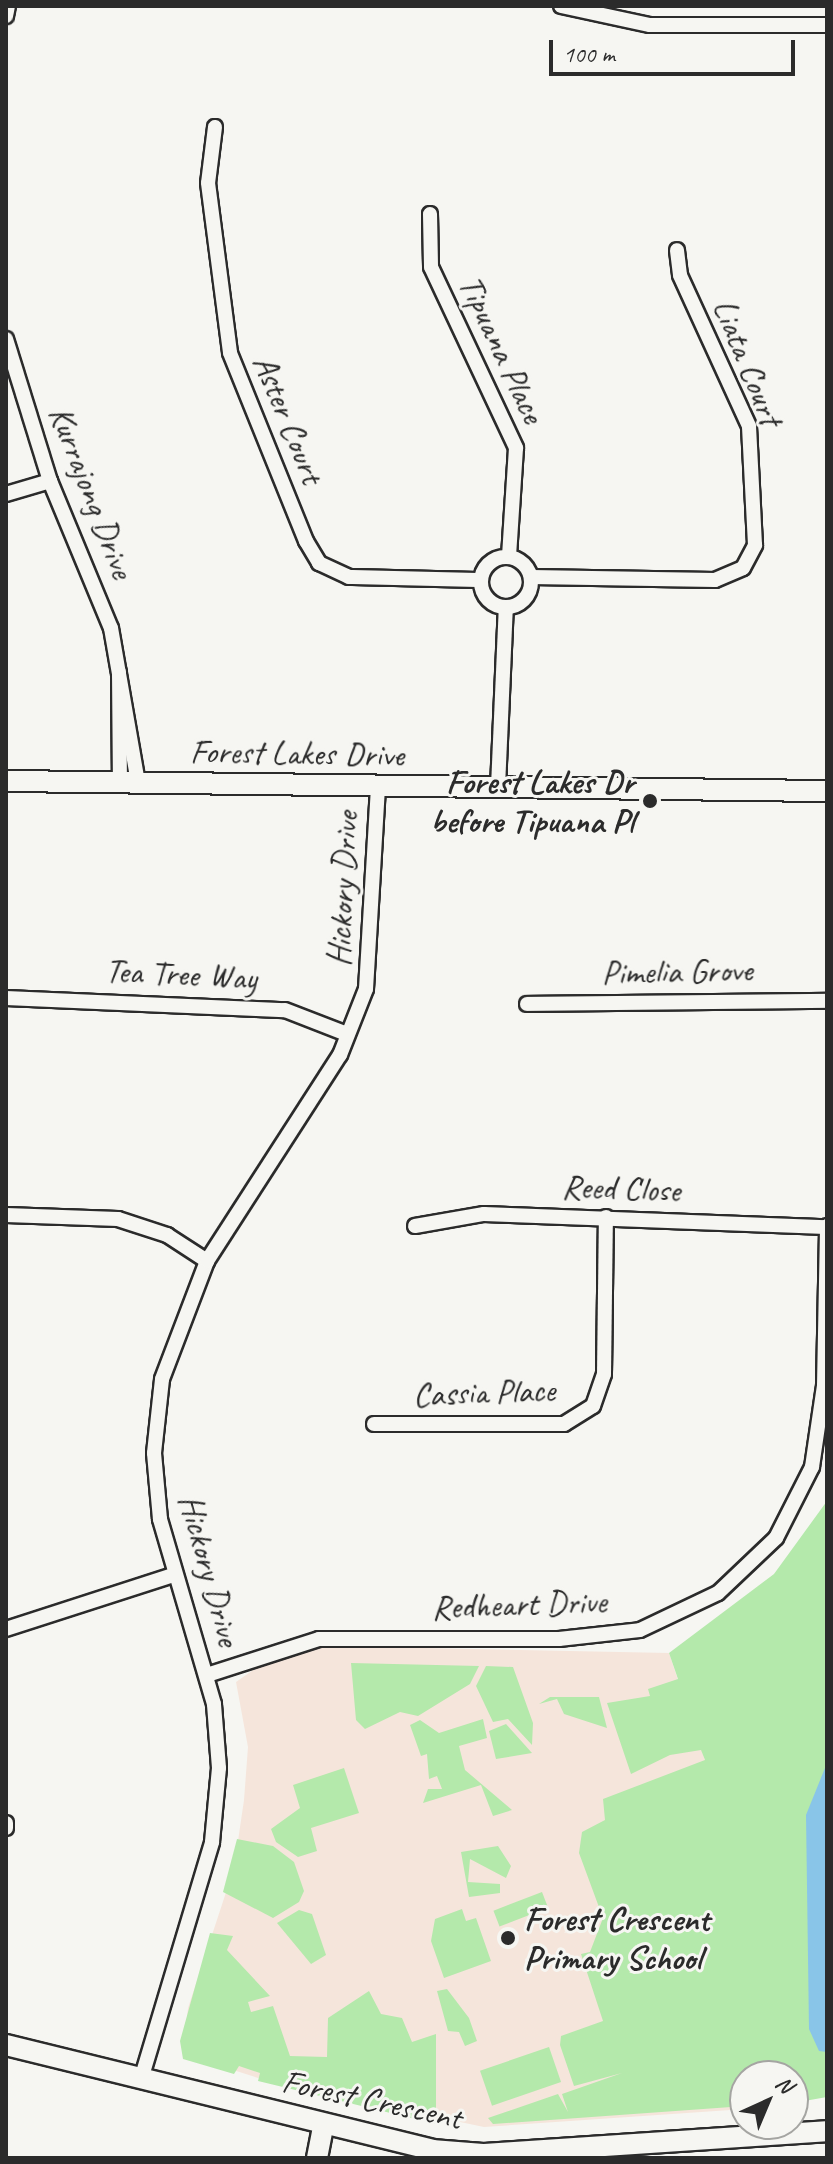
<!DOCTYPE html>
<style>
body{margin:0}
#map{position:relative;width:833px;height:2164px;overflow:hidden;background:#f6f6f2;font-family:Caveat,sans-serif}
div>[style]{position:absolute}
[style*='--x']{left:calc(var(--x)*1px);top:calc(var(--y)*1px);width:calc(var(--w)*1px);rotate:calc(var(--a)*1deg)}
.built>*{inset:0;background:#f5e5db}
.green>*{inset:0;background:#b4e9ab;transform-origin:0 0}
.water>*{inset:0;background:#89c5e8}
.roads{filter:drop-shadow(2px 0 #2b2b2b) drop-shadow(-2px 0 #2b2b2b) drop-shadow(0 2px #2b2b2b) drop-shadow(0 -2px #2b2b2b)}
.street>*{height:14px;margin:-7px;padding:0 7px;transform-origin:7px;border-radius:7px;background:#f6f6f2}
.street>.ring{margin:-7px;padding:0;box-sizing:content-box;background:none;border:14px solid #f6f6f2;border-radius:50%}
.secondary>*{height:20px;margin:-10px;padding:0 10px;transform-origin:10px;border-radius:10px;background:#f6f6f2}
.dots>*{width:22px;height:22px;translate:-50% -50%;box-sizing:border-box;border:4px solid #f6f6f2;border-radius:50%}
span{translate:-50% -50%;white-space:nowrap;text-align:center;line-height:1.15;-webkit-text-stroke:6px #f6f6f2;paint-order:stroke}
.street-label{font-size:34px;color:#2b2b2b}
.poi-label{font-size:34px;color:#2b2b2b;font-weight:700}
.right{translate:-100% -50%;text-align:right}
.left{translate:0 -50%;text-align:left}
.frame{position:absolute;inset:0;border:8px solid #2b2b2b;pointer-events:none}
.north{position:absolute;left:729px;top:2060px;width:80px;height:80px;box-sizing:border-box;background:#f6f6f2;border:2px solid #a5a5a2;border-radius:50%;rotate:44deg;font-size:22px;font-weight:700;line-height:32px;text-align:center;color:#2b2b2b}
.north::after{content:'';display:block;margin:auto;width:28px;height:36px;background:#2b2b2b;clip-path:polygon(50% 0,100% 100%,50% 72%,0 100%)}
.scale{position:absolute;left:549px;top:40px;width:246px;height:36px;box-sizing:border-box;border:4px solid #2b2b2b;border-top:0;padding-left:10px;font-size:24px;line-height:28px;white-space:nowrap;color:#2b2b2b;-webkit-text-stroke:6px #f6f6f2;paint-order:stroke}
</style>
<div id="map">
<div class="built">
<i style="clip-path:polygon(327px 1646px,669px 1653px,713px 1784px,803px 1805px,805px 2102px,793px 2103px,793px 2076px,745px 2076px,745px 2109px,484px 2127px,274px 2083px,183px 2054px,188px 2008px,234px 1868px,244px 1800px,248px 1747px,236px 1682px,269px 1659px)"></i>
</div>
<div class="green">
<i style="clip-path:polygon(827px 1501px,827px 2097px,793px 2103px,793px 2076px,745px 2076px,745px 2106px,493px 2124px,488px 2118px,558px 2094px,568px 2112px,562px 2094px,622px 2073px,574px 2086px,560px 2045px,561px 2036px,603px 2021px,581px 1954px,590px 1952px,603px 1918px,579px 1853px,582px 1832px,605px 1820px,603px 1799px,705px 1760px,701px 1750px,670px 1755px,631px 1774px,607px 1703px,650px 1696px,648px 1689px,678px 1679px,669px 1653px,774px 1574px)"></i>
<i style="clip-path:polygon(351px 1663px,479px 1666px,470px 1684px,418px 1716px,400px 1712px,365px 1729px,356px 1720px)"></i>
<i style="clip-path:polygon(486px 1666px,513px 1667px,533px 1723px,532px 1745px,508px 1719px,493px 1722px,476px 1686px)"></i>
<i style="clip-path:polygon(550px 1697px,599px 1697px,607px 1728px,564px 1714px,557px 1699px,539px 1704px)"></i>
<i style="clip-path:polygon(483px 1719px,487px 1738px,459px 1746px,465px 1770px,512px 1810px,493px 1816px,481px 1785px,423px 1803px,428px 1789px,442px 1789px,437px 1776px,429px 1779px,427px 1754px,421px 1756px,410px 1725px,420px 1720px,439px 1733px)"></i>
<i style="clip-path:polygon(506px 1724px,532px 1753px,496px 1759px,489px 1731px)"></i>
<i style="clip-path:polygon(344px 1768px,359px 1813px,311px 1828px,317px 1851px,298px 1857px,276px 1842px,271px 1829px,300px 1808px,293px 1785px)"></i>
<i style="clip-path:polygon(237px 1839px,273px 1846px,294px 1862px,304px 1891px,299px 1902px,273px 1918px,223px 1892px)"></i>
<i style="clip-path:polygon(498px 1846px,511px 1866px,506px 1878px,470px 1859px,468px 1882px,500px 1884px,500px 1893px,469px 1897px,461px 1852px)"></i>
<i style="left:542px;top:1892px;width:17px;height:52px;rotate:69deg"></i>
<i style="clip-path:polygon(462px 1909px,466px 1921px,476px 1918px,491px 1961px,444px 1978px,431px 1941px,435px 1919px)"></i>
<i style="clip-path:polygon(299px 1910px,312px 1914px,326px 1955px,311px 1964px,277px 1923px)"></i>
<i style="clip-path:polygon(210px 1933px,233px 1936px,227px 1950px,270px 1996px,248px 2002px,251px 2012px,273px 2006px,290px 2056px,327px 2057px,328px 2018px,369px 1991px,381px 2014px,402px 2018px,412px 2042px,436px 2034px,436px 2124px,258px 2081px,260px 2073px,239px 2066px,234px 2074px,183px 2059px,180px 2041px)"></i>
<i style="clip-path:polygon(447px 1989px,469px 2018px,477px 2041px,465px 2046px,459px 2032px,448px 2031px,437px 1991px)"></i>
<i style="left:549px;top:2047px;width:37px;height:73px;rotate:71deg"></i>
</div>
<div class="water">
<i style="clip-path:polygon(827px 1763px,827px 2052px,819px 2051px,809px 2029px,806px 1815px)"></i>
</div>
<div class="roads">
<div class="street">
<i style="--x:561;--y:6;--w:91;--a:12.1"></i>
<i style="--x:650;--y:25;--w:177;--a:0"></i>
<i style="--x:6;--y:16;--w:10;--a:-79"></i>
<i style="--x:215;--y:127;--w:56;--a:97.1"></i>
<i style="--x:208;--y:183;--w:171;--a:82.6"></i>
<i style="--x:230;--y:353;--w:203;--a:68"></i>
<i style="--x:306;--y:541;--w:26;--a:59"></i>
<i style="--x:319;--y:563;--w:33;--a:25"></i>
<i style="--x:349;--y:577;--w:132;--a:1.3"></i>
<i style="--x:430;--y:214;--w:53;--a:88.9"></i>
<i style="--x:431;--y:267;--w:200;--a:64.8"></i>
<i style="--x:516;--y:448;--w:109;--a:93.7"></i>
<i style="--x:6;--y:339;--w:149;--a:72.8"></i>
<i style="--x:50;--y:481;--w:159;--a:67.5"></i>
<i style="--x:111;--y:628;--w:157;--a:80.1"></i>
<i style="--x:6;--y:494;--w:46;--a:-16.5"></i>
<i class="ring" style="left:481px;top:557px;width:36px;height:36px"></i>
<i style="--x:531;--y:577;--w:184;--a:0.9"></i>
<i style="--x:715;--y:580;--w:30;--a:-23"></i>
<i style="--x:743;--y:568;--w:26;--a:-62"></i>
<i style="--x:755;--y:545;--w:119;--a:-92.9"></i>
<i style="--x:749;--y:426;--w:166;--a:-114.6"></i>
<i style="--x:680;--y:275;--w:25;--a:-97"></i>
<i style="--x:119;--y:672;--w:110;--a:89.5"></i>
<i style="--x:498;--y:787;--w:180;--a:-87.5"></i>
<i style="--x:6;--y:998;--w:279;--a:2.5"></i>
<i style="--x:285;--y:1010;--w:66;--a:21.2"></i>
<i style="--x:527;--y:1004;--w:300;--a:-0.6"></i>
<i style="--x:6;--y:1215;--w:112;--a:2"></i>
<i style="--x:118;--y:1219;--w:52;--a:18.1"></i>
<i style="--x:167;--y:1235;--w:48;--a:33"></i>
<i style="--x:415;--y:1226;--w:70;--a:-9.9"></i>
<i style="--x:484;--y:1214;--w:342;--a:2.2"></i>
<i style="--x:374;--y:1424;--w:190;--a:0"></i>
<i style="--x:564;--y:1424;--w:34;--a:-32"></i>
<i style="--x:593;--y:1406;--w:34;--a:-71"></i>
<i style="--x:604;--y:1374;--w:157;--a:-89.3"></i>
<i style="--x:6;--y:1629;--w:176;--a:-17.9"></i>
<i style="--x:207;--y:1675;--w:118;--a:-17.8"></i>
<i style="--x:319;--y:1639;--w:240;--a:0"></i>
<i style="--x:559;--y:1639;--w:81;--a:-6.3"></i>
<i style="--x:640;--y:1630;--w:86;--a:-25.4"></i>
<i style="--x:718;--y:1593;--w:80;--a:-43.5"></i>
<i style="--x:776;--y:1538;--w:80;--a:-63.1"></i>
<i style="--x:812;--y:1467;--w:82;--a:-81.6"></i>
<i style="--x:824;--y:1386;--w:160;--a:-88.9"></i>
<i style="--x:6;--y:1823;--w:5;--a:90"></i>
<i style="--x:142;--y:2076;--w:244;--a:-73.3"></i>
<i style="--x:212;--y:1842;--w:74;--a:-84.6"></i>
<i style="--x:219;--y:1768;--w:64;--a:-94.5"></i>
<i style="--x:214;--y:1704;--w:193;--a:-106.3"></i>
<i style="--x:160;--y:1519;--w:66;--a:-95.2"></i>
<i style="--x:154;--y:1453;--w:74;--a:-83.8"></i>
<i style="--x:162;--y:1379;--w:126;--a:-69.1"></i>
<i style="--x:207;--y:1261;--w:245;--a:-57.2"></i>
<i style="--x:340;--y:1055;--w:71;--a:-68.5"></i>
<i style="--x:366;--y:989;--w:204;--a:-86.6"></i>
</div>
<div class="secondary">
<i style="--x:6;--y:781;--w:821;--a:0.7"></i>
<i style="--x:6;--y:2045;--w:439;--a:13.8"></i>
<i style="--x:432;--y:2150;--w:51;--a:4.5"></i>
<i style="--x:483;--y:2154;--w:345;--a:-3.8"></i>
<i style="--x:317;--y:2158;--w:33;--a:-79"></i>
</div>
</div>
<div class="dots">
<i style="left:650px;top:801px;background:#2b2b2b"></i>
<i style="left:508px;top:1938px;background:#2b2b2b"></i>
</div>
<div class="street-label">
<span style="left:502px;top:349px;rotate:65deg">Tipuana Place</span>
<span style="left:748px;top:362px;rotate:68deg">Liata Court</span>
<span style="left:289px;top:419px;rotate:68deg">Aster Court</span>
<span style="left:92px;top:492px;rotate:69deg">Kurrajong Drive</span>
<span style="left:297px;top:753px;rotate:1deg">Forest Lakes Drive</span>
<span style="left:342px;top:889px;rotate:-87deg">Hickory Drive</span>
<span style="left:677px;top:971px;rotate:-1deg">Pimelia Grove</span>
<span style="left:181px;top:974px;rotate:3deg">Tea Tree Way</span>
<span style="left:621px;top:1188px;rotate:2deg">Reed Close</span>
<span style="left:484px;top:1392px;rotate:-2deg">Cassia Place</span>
<span style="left:210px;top:1570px;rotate:75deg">Hickory Drive</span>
<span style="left:519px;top:1604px;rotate:-2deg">Redheart Drive</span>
<span style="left:372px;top:2099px;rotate:12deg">Forest Crescent</span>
</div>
<div class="poi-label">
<span class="right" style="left:634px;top:801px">Forest Lakes Dr<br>before Tipuana Pl</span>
<span class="left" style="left:524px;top:1938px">Forest Crescent<br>Primary School</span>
</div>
<div class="frame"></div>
<div class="north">N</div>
<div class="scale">100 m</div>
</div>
